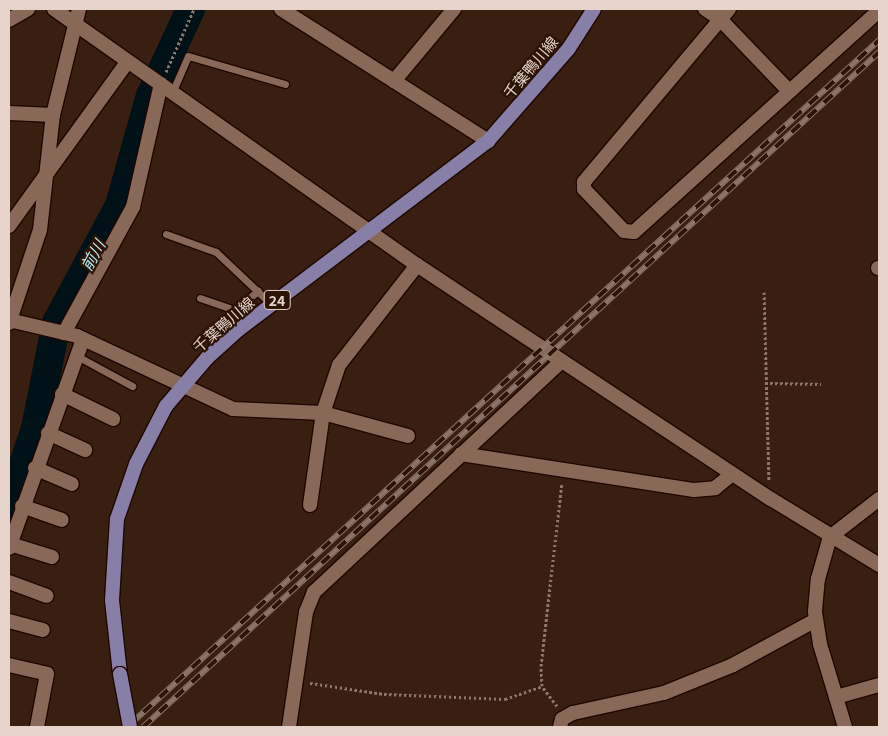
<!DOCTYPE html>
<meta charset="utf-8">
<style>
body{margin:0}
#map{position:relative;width:888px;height:736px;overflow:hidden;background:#381f0f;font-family:Georgia,"Noto Sans JP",serif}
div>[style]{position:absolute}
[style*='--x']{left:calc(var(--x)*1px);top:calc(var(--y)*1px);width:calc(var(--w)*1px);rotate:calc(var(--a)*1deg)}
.river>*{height:29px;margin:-14.5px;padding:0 14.5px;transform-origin:14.5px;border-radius:14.5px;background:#001117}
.path>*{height:3px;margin-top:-1.5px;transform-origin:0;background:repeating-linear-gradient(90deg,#8c776a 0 2.5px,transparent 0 5px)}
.roads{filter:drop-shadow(1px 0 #1e0700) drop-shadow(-1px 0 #1e0700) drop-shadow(0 1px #1e0700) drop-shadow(0 -1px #1e0700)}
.service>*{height:7px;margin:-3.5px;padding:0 3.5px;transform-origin:3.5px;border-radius:3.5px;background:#886958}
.minor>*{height:14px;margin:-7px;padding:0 7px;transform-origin:7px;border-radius:7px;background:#886958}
.tertiary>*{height:14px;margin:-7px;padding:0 7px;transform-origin:7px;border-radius:7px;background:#886958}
.primary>*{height:14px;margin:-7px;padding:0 7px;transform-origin:7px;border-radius:7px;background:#887fa8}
.rail>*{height:5.5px;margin-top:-2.75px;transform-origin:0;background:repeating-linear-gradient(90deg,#2d1506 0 11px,#8b7568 0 22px);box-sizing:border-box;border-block:1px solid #8b7568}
.bridges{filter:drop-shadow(1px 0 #1e0700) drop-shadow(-1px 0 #1e0700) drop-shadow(0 1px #1e0700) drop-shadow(0 -1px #1e0700)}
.primary-bridge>*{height:14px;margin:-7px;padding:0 7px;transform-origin:7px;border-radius:7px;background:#887fa8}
span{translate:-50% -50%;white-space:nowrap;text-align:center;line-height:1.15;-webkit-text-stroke:4.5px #2d1506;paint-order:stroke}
.shield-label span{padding:1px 4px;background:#2d1506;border:1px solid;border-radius:4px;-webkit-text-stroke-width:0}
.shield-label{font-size:14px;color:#e6d4cb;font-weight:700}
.street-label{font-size:15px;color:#e6d4cb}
.water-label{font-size:16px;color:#b3ecfd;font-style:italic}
.frame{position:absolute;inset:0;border:10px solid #e6d4cb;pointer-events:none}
</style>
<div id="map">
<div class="river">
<i style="--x:9;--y:506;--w:82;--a:-71.6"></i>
<i style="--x:35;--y:428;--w:108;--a:-78.8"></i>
<i style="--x:56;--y:322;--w:133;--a:-61.7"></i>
<i style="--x:119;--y:205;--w:114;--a:-74.3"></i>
<i style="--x:150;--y:95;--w:95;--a:-65.1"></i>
</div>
<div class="path">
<i style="--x:166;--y:72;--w:69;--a:-66"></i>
<i style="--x:764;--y:292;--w:189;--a:88.5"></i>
<i style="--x:765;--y:383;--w:56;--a:1"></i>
<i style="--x:310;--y:683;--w:75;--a:8.5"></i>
<i style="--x:384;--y:694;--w:121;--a:2.4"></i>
<i style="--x:505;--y:699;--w:39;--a:-19"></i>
<i style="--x:557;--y:706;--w:25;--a:-127"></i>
<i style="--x:542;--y:686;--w:20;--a:-93"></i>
<i style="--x:541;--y:666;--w:184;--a:-83.5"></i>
</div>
<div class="roads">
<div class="service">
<i style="--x:172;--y:93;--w:40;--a:-66.6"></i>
<i style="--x:188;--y:56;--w:101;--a:16.1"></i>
<i style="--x:166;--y:234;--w:53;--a:19.8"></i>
<i style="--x:216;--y:252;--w:76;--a:43.4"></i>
<i style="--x:200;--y:298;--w:37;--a:19"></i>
<i style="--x:235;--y:310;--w:30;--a:-40"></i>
<i style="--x:77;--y:356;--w:63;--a:28.6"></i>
</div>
<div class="minor">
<i style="--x:281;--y:9;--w:246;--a:32.5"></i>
<i style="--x:705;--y:9;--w:17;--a:33"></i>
<i style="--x:719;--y:18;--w:101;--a:46.2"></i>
<i style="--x:729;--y:9;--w:226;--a:130"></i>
<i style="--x:584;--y:182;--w:7;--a:90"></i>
<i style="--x:584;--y:189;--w:58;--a:46.4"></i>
<i style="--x:624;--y:231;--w:10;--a:6"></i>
<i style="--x:634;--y:232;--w:330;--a:-42.1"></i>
<i style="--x:9;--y:20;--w:22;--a:-30"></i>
<i style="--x:394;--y:81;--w:94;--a:-50.2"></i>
<i style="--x:9;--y:113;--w:44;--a:2.6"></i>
<i style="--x:878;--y:268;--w:1;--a:0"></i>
<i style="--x:9;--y:320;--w:70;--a:13.2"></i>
<i style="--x:77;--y:336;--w:172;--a:25.1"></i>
<i style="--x:233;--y:409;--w:90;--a:2.5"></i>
<i style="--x:323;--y:413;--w:88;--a:15.1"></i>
<i style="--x:9;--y:323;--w:98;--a:-71.6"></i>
<i style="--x:40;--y:230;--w:116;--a:-83.6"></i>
<i style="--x:53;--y:115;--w:109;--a:-76.2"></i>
<i style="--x:64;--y:333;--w:144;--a:-61.3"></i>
<i style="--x:133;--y:207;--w:126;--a:-77.2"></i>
<i style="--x:62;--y:394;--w:57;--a:26.1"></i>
<i style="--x:48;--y:433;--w:41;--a:24.7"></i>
<i style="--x:461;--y:454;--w:236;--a:8.8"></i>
<i style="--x:694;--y:490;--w:21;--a:-5"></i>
<i style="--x:715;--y:488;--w:22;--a:-39"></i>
<i style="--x:35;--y:468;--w:40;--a:23.4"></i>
<i style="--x:310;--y:505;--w:93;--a:-82"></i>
<i style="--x:323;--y:413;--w:51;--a:-71.6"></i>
<i style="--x:339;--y:365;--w:127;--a:-52"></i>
<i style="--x:22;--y:506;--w:42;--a:19.3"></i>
<i style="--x:10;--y:544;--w:44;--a:17.2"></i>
<i style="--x:9;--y:548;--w:222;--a:-70.5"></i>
<i style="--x:9;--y:582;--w:40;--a:20.2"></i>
<i style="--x:9;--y:621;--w:35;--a:15"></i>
<i style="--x:9;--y:665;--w:39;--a:13"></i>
<i style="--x:47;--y:674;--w:54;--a:100.7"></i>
<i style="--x:836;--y:697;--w:45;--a:-15.6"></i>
<i style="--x:289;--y:727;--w:116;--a:-81.6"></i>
<i style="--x:306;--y:612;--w:22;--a:-68"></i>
<i style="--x:314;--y:592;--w:338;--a:-43"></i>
<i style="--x:560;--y:727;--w:8;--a:-76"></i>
<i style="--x:562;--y:719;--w:13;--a:-29"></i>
<i style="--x:573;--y:713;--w:93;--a:-12.4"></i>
<i style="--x:664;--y:693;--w:74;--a:-22.1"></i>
<i style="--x:733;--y:665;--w:94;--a:-28.5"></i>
<i style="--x:845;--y:727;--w:87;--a:-106.8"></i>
<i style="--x:820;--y:644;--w:33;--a:-99"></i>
<i style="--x:815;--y:611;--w:32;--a:-85"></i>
<i style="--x:818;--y:579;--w:44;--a:-74.1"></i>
<i style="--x:830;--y:537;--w:62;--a:-37.8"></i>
</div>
<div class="tertiary">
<i style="--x:54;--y:9;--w:444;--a:35.2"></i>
<i style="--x:417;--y:265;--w:424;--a:33.5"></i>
<i style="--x:771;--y:499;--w:127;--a:31.4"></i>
<i style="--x:9;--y:226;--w:203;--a:-54.2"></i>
</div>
<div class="primary">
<i style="--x:120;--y:674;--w:74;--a:-96.2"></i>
<i style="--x:112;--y:600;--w:81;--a:-86.5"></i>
<i style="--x:117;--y:519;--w:58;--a:-70.9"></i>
<i style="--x:136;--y:464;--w:65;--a:-62.7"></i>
<i style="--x:166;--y:406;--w:63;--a:-49.5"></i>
<i style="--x:207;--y:358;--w:42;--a:-42.1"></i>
<i style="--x:238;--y:330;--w:313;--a:-37.1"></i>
<i style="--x:488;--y:141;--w:123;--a:-48.9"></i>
<i style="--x:569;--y:48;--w:46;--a:-57.3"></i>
</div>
</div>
<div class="rail">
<i style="--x:127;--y:727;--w:1019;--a:-42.41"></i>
<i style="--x:143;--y:727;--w:999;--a:-42.52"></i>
</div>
<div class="bridges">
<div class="primary-bridge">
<i style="--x:120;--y:674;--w:54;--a:79.3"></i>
</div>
</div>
<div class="shield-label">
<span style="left:277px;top:300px">24</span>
</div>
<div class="street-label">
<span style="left:530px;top:67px;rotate:-50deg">千葉鴨川線</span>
<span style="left:223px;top:324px;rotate:-41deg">千葉鴨川線</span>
</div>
<div class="water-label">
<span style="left:92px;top:255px;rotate:-61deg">前川</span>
</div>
<div class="frame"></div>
</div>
